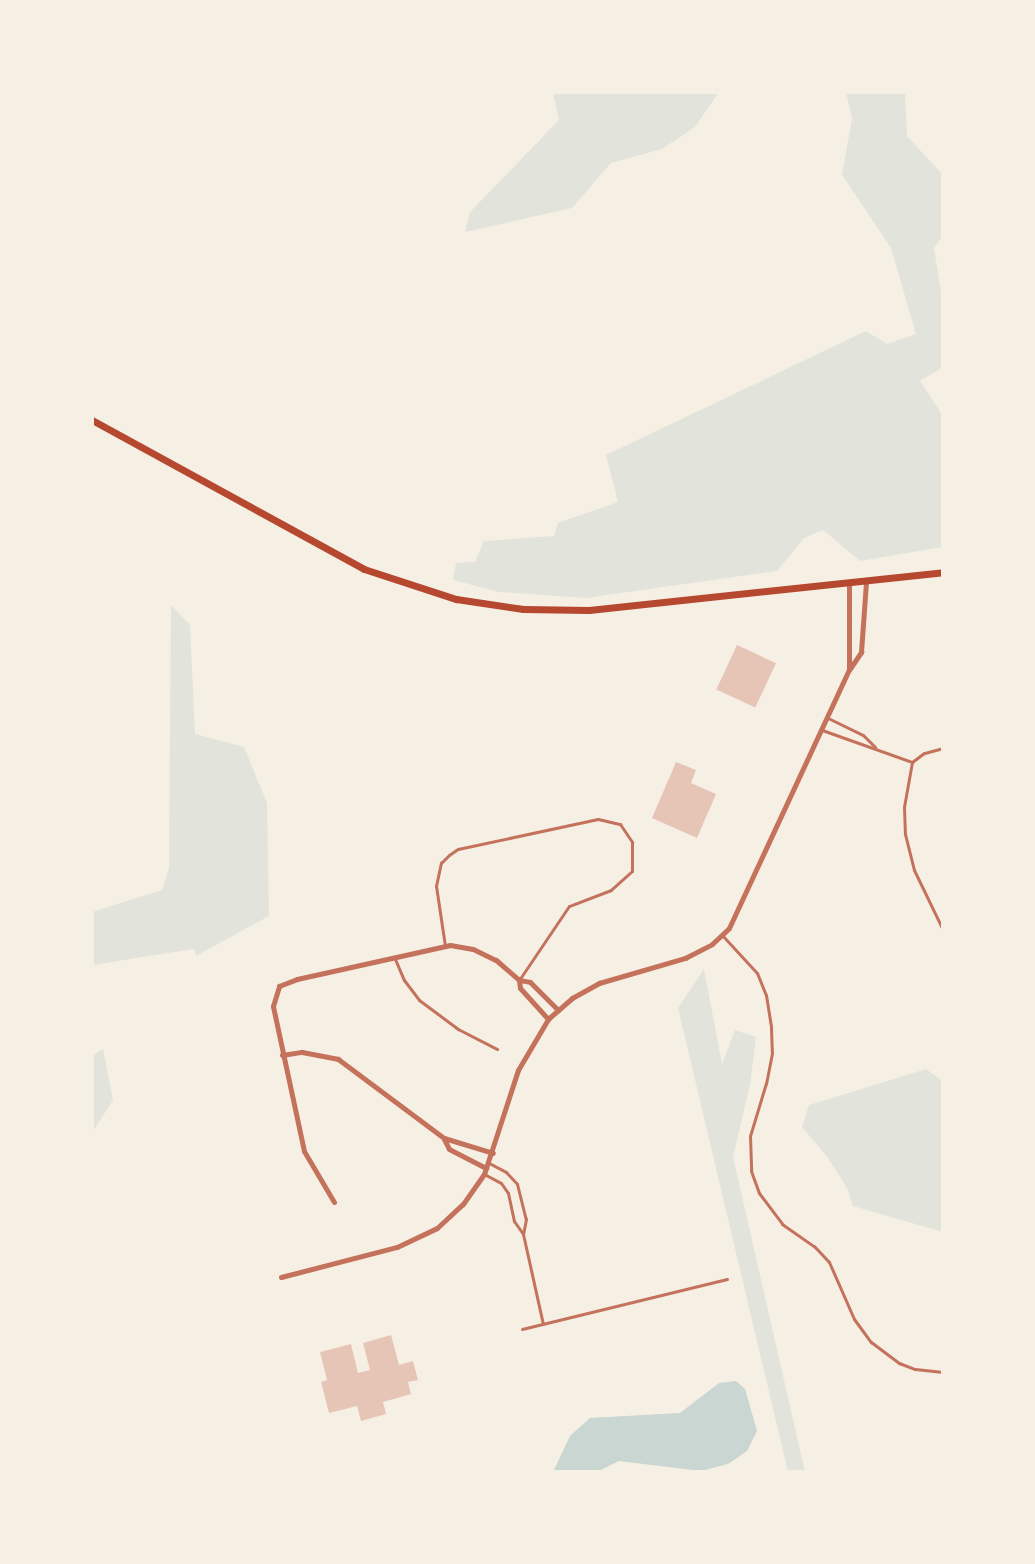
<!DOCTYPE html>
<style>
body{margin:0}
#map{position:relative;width:1035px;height:1564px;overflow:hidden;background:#f6efe4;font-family:Helvetica,sans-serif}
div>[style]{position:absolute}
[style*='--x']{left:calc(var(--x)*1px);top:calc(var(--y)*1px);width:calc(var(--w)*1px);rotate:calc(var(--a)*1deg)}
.green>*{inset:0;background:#e2e4dc}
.water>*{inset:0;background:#c9d6d2}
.stream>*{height:3px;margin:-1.5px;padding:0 1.5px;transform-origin:1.5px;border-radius:1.5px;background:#c9d6d2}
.building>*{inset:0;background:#e6c5b7;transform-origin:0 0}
.service>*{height:3px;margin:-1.5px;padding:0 1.5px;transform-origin:1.5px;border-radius:1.5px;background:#c5725c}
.minor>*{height:5px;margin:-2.5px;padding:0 2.5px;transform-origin:2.5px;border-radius:2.5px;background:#c5725c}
.secondary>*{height:7px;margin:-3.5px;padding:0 3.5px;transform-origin:3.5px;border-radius:3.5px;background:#b5482f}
span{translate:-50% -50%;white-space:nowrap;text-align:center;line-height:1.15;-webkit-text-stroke:8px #f6efe4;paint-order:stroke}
.frame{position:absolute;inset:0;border:94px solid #f6efe4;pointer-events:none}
</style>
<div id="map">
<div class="green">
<i style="clip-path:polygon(553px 92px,719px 92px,695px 127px,662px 149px,611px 163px,572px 208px,465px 232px,470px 212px,559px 120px)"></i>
<i style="clip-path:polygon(846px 92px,905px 92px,907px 136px,940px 172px,943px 170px,943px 235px,934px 248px,943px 305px,943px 367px,920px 381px,943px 416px,943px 547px,860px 561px,823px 530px,804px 538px,777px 571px,586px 598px,499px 592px,453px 580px,456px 563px,475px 562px,484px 541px,554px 536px,558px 523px,618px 502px,606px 455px,866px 331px,887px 344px,916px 334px,891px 248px,842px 175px,852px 118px)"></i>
<i style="clip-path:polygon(171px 605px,190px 625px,195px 734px,244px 747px,267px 803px,269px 916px,196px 956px,194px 949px,92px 965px,92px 912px,162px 890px,169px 868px)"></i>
<i style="clip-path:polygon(704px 969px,722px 1064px,735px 1030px,756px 1037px,750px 1085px,733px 1157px,805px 1472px,788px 1472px,678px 1008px)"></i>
<i style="clip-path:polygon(103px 1049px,113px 1100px,92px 1133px,92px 1056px)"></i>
<i style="clip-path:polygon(926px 1069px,943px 1081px,943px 1232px,853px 1206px,847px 1188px,828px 1158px,802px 1127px,809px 1105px)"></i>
</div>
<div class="water">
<i style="clip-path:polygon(736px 1381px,745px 1389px,757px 1431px,747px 1451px,728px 1464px,701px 1471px,619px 1461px,597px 1472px,553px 1472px,570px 1436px,590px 1418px,680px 1413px,719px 1383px)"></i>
</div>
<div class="stream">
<i style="--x:92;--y:1471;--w:3;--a:18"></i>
</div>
<div class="building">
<i style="left:737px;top:645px;width:43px;height:49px;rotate:25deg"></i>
<i style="clip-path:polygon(676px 762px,696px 770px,691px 783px,716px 794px,697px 838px,652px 818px)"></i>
<i style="clip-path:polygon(391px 1335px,399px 1365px,413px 1361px,418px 1380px,408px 1382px,411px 1394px,383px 1402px,386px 1414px,361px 1421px,357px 1406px,329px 1413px,321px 1382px,327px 1380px,320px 1352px,351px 1344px,358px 1373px,370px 1370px,363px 1343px)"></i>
</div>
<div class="service">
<i style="--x:828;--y:718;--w:39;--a:26"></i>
<i style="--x:863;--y:735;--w:17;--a:45"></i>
<i style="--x:822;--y:730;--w:96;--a:19.6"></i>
<i style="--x:943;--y:748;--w:20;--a:165"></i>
<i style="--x:924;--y:753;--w:15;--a:143"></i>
<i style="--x:912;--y:762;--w:46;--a:100.1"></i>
<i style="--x:904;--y:807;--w:27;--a:88"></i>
<i style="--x:905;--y:834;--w:37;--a:76"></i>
<i style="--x:914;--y:870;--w:67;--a:64.2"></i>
<i style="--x:722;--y:935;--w:52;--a:47.4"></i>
<i style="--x:757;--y:973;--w:24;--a:68"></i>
<i style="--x:766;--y:995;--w:33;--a:81"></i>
<i style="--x:771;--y:1028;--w:25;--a:88"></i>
<i style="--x:772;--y:1053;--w:31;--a:101"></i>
<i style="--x:766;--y:1083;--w:55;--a:106.8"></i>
<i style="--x:750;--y:1136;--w:35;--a:88"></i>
<i style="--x:751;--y:1171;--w:23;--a:70"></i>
<i style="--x:759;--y:1193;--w:39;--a:53"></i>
<i style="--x:782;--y:1224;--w:39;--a:35"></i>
<i style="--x:814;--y:1246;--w:22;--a:47"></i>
<i style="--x:829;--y:1262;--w:62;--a:66.3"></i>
<i style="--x:854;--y:1319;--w:29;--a:54"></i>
<i style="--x:871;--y:1342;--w:35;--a:37"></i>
<i style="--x:899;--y:1363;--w:17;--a:21"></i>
<i style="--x:915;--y:1369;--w:28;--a:6"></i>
<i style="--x:445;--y:946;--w:61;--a:-98.5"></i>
<i style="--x:436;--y:886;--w:24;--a:-78"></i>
<i style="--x:441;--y:863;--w:11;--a:-45"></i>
<i style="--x:449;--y:855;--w:11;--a:-34"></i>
<i style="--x:458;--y:849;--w:143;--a:-12.1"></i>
<i style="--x:598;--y:819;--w:23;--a:13"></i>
<i style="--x:620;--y:824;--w:22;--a:56"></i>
<i style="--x:632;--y:842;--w:29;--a:90"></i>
<i style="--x:632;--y:871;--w:28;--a:138"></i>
<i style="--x:611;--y:890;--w:45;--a:159.1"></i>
<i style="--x:569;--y:906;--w:89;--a:124"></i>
<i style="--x:395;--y:959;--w:23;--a:67"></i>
<i style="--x:404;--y:980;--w:25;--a:53"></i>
<i style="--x:419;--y:1000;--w:49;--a:36.6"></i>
<i style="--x:458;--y:1029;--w:44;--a:27.1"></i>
<i style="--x:489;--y:1163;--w:19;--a:28"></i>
<i style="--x:506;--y:1172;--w:16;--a:47"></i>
<i style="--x:517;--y:1184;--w:36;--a:76"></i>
<i style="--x:526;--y:1219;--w:15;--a:101"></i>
<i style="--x:484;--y:1174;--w:19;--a:28"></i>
<i style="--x:501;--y:1183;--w:12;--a:55"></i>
<i style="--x:508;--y:1193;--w:29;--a:78"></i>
<i style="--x:514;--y:1221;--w:16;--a:55"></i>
<i style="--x:523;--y:1234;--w:92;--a:77.5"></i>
<i style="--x:522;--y:1329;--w:211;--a:-13.7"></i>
</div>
<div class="minor">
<i style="--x:849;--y:669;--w:85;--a:-90"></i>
<i style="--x:519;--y:980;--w:8;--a:83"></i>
<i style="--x:520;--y:988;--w:42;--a:47.9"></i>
<i style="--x:282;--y:1055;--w:20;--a:-9"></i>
<i style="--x:302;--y:1052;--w:37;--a:11"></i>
<i style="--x:338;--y:1059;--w:132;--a:36.7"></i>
<i style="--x:444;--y:1138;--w:51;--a:17"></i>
<i style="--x:444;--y:1139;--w:11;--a:63"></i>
<i style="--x:449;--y:1149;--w:42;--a:27.2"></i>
<i style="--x:334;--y:1202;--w:59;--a:-120.5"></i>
<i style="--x:304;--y:1151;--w:148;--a:-102.1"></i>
<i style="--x:273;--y:1006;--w:21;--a:-73"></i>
<i style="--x:279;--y:986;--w:19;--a:-21"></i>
<i style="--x:297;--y:979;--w:157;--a:-12.5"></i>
<i style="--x:450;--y:945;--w:23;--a:10"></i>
<i style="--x:473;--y:949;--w:25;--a:26"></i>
<i style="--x:496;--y:960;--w:30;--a:41"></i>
<i style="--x:519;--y:980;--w:11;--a:10"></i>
<i style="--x:530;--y:982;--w:40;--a:45"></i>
<i style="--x:281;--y:1277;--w:120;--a:-14.5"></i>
<i style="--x:397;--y:1247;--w:44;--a:-25.4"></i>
<i style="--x:437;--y:1228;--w:35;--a:-43"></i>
<i style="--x:463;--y:1204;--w:37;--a:-55"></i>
<i style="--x:484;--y:1174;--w:109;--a:-71.9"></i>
<i style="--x:518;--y:1070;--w:59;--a:-59.5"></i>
<i style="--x:548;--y:1019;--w:32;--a:-41"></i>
<i style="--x:572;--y:998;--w:31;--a:-29"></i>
<i style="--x:599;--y:983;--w:90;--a:-16.2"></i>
<i style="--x:685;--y:958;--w:30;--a:-27"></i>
<i style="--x:712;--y:944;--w:23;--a:-43"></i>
<i style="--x:729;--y:928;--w:285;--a:-65.1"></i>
<i style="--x:849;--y:670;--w:22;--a:-56"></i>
<i style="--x:861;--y:652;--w:70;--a:-85.9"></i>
</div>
<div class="secondary">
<i style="--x:92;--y:420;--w:310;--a:28.7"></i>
<i style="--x:364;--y:569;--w:97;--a:18.1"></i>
<i style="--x:456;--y:599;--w:68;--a:8.5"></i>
<i style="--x:523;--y:609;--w:66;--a:0.9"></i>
<i style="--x:589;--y:610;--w:356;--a:-6.1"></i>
</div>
<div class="frame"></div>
</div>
